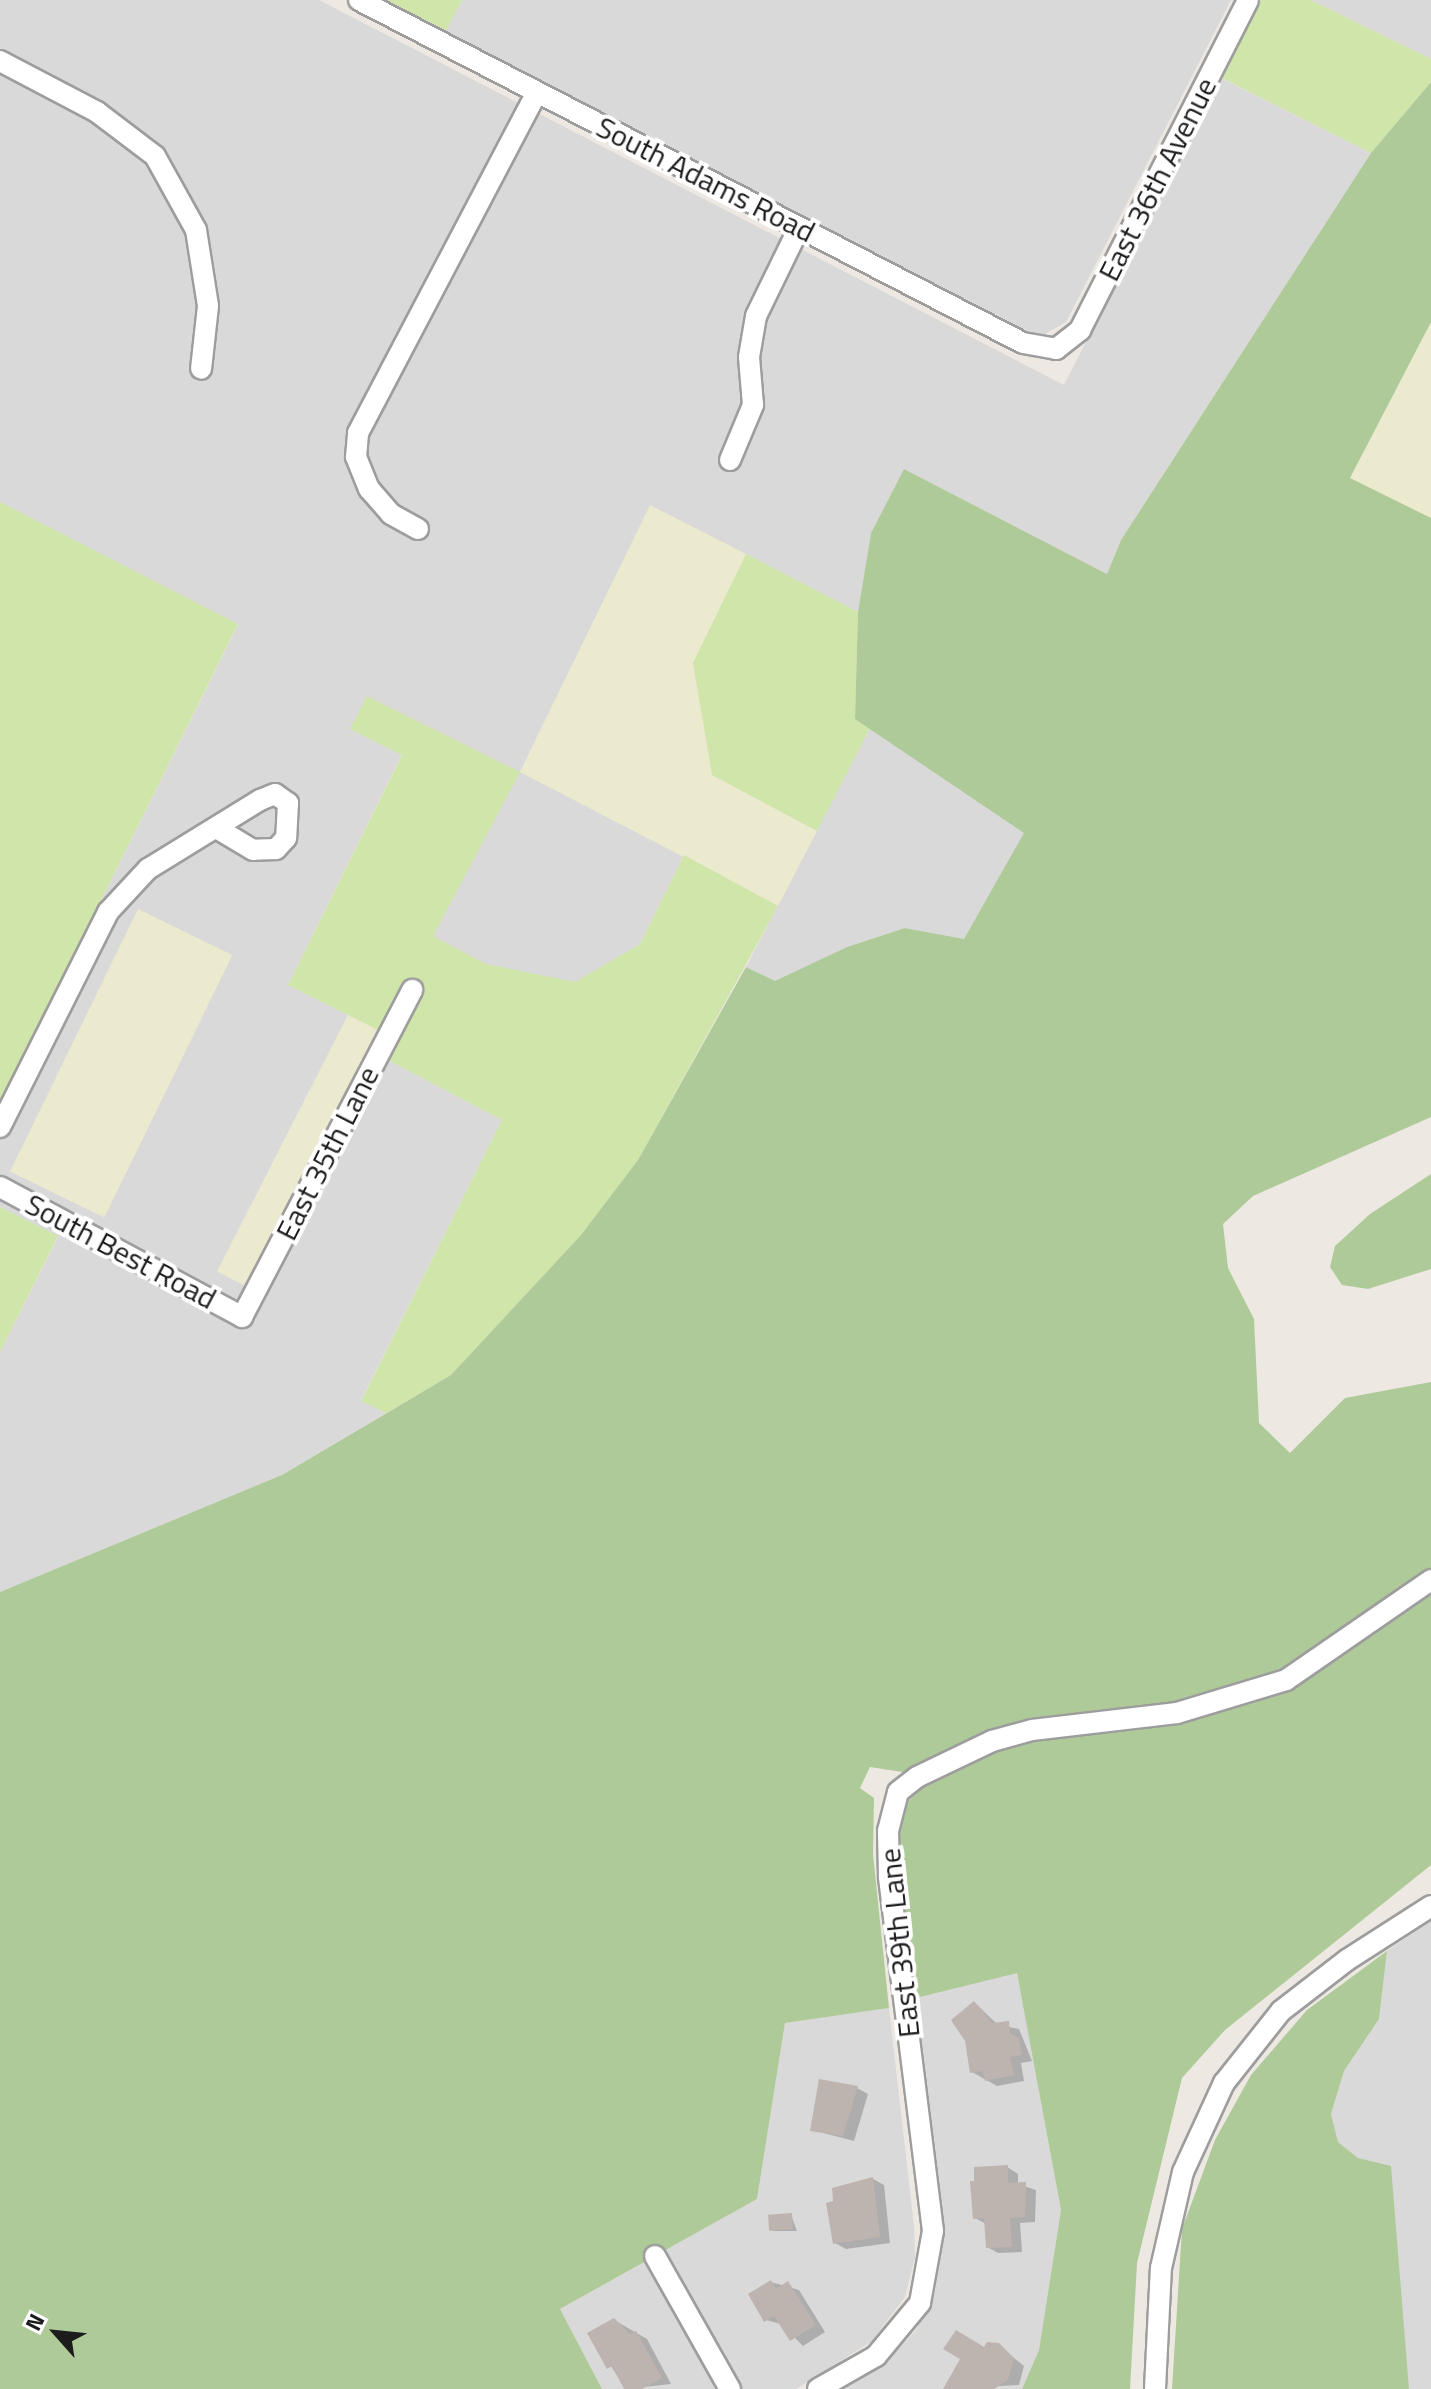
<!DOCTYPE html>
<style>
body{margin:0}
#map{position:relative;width:1431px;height:2389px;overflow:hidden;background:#ede8e2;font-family:"Titillium Web",sans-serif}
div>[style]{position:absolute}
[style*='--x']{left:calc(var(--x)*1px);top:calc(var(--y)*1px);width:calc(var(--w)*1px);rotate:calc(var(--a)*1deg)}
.residential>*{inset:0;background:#dad9d9}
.farmland>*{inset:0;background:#ebe9ce;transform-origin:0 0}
.grass>*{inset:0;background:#cfe5a9}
.forest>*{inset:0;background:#aeca98}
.shadow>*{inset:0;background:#0003}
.building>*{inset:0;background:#bdb3af;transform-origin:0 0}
.roads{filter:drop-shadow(2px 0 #9d9d9d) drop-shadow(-2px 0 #9d9d9d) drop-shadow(0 2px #9d9d9d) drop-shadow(0 -2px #9d9d9d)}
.minor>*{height:20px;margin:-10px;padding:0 10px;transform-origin:10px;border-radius:10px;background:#fff}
span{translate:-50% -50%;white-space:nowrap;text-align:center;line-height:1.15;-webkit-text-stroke:8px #fff;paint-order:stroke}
.street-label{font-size:30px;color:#1c1c1c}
.north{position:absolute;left:16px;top:2293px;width:80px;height:80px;-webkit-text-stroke:6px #fff;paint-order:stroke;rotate:297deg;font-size:22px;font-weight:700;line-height:32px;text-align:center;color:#1c1c1c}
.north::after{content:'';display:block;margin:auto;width:28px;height:36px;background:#1c1c1c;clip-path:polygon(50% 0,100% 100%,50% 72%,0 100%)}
</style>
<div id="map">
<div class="residential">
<i style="clip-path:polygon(0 0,319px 0,1064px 385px,1221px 78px,1371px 153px,1121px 540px,1107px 574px,904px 469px,871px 533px,858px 612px,650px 506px,520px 772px,684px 855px,640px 944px,575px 983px,486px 965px,432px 937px,519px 772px,402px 754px,288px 985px,348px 1015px,217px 1272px,371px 1051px,502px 1120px,361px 1400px,386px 1413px,282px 1475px,0 1592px,0 1352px,58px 1237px,0 1207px,0 1104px,238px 625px,0 502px)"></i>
<i style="clip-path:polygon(462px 0,1231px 0,1066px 322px,1040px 337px,445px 32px)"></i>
<i style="clip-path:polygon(1311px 0,1431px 0,1431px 59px)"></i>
<i style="clip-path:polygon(870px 728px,1025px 833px,964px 939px,905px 928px,847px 947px,775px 982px,746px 967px)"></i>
<i style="clip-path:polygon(1431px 1921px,1431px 2389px,1409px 2389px,1358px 2158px,1338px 2142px,1331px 2114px,1344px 2071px,1379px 2019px,1387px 1951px)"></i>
<i style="clip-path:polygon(1017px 1972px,1061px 2210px,1039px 2350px,1022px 2389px,839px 2389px,884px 2365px,916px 2330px,935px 2291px,940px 2242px,912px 1999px)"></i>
<i style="clip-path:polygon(889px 2008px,914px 2226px,915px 2257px,905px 2297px,871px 2342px,796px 2389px,602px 2389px,560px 2309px,757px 2199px,785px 2023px)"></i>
</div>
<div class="farmland">
<i style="clip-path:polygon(1431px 322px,1431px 518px,1350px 479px)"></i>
<i style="clip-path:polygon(650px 505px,746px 554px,693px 664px,712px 775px,817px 831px,778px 906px,520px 772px)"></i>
<i style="left:138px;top:909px;width:105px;height:292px;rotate:26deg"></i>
<i style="left:348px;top:1015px;width:37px;height:288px;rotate:27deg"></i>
</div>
<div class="grass">
<i style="clip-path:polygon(382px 0,462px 0,445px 32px)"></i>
<i style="clip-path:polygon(1261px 0,1311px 0,1431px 59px,1431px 82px,1371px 153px,1222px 78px)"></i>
<i style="clip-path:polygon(0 502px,238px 624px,0 1104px)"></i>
<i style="clip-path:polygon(746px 554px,858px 612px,855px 719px,870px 728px,817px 831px,712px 775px,693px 663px)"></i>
<i style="clip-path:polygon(367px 696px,520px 772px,433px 936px,486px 964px,575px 982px,640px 944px,684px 855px,778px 906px,638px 1160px,581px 1235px,451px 1375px,386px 1413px,361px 1401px,502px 1120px,371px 1051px,380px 1031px,288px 985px,402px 755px,350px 729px)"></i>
<i style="clip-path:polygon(0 1207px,58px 1236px,0 1352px)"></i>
</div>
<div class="forest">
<i style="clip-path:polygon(1431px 82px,1431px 322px,1350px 478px,1431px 518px,1431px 1117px,1253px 1196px,1223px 1224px,1228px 1268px,1254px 1319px,1259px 1423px,1290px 1453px,1345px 1398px,1431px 1382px,1431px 1865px,1225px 2030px,1182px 2078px,1137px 2263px,1130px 2389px,1022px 2389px,1039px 2350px,1061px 2210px,1017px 1973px,912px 1999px,894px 1836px,902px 1806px,935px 1777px,870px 1767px,860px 1788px,874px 1798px,873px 1854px,889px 2008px,785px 2023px,757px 2199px,560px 2309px,602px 2389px,0 2389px,0 1592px,282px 1475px,451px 1375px,581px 1235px,638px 1160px,746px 967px,775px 981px,847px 947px,905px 928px,964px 939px,1024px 833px,855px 719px,858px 612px,871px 533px,904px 469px,1107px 574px,1121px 540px,1371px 153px)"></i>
<i style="clip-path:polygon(1431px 1174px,1431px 1269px,1368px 1289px,1342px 1285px,1330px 1267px,1335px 1246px,1370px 1214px)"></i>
<i style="clip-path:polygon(1387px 1951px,1379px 2019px,1344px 2071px,1331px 2114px,1338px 2142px,1358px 2158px,1391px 2166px,1409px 2389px,1172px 2389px,1182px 2229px,1215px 2140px,1251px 2075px,1307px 2010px)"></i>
</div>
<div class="shadow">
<i style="clip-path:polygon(975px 2003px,998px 2025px,1019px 2029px,1032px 2061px,1021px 2063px,1024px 2081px,997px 2086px,972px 2072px)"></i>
<i style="clip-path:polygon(857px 2088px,868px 2094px,854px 2141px,812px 2130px)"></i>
<i style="clip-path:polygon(1007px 2167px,1018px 2174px,1018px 2184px,1036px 2190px,1035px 2222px,1020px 2223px,1022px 2252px,998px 2253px,987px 2247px,986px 2224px,975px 2218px)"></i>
<i style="clip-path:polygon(873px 2179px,884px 2185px,890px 2243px,846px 2249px,835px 2243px)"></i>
<i style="clip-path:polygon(791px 2215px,797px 2231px,772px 2231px)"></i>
<i style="clip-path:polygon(771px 2282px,799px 2290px,825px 2332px,803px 2346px,781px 2324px,766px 2320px)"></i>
<i style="clip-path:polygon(614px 2320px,647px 2339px,671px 2384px,626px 2389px,590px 2334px)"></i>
<i style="clip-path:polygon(998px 2345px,1024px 2366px,1019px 2385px,945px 2389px,985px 2350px)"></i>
</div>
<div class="building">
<i style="clip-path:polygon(974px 2001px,992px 2023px,1009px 2021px,1010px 2033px,1019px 2038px,1022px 2055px,1010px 2057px,1014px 2075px,985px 2081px,983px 2071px,970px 2073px,965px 2041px,951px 2020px)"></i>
<i style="clip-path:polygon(819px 2079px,858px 2086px,843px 2136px,810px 2131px)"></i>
<i style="clip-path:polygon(1008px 2165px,1008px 2183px,1026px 2182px,1025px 2217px,1010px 2218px,1012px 2247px,986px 2248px,984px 2218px,973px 2219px,970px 2181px,974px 2181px,974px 2167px)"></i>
<i style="clip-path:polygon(873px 2177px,880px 2237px,833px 2244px,826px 2203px,833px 2201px,832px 2188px)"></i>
<i style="left:792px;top:2213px;width:16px;height:24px;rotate:86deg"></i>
<i style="clip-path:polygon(771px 2280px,776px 2289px,788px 2281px,816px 2325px,790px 2341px,774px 2316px,764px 2322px,748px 2294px)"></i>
<i style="clip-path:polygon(614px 2318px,630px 2334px,636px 2331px,662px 2378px,642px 2389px,624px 2389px,612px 2366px,607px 2369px,587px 2333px)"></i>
<i style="clip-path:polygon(956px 2330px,984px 2347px,987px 2342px,999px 2343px,1014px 2358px,1008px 2380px,994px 2389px,943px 2389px,960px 2359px,943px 2349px)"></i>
</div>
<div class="roads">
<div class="minor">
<i style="--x:359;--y:0;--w:747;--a:27.32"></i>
<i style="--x:1023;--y:343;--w:34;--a:10"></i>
<i style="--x:1056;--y:349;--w:31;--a:-38"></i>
<i style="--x:1080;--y:330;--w:370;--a:-63"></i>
<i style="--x:0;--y:61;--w:110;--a:27.7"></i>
<i style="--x:97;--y:112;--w:73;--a:37.2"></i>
<i style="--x:155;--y:156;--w:85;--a:61"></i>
<i style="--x:196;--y:230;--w:77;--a:81"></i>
<i style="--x:208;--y:306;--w:63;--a:96.3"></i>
<i style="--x:730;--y:460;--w:60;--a:-67.3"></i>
<i style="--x:753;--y:405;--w:48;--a:-94.8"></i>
<i style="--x:749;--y:357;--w:42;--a:-80.3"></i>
<i style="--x:756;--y:316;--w:98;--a:-64"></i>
<i style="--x:418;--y:529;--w:31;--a:-151"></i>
<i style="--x:391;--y:514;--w:33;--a:-131"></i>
<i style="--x:369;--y:489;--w:35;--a:-112"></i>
<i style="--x:356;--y:457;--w:24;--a:-85"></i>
<i style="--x:358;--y:433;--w:385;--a:-62.3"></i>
<i style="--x:0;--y:1127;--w:241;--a:-63.3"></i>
<i style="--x:108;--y:912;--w:59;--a:-47.1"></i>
<i style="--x:148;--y:869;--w:132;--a:-31.6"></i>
<i style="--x:260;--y:800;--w:16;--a:-22"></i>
<i style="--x:275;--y:794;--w:16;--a:35"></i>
<i style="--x:288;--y:803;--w:35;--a:93"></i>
<i style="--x:286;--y:838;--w:15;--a:132"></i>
<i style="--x:276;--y:849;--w:23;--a:178"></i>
<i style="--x:253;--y:850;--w:41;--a:-149"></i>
<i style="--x:0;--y:1187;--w:275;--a:28.2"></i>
<i style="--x:242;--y:1317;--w:369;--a:-62.5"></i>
<i style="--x:655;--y:2256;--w:153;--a:60.6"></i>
<i style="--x:818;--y:2389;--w:67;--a:-29.6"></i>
<i style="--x:876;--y:2356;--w:69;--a:-50.3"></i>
<i style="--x:920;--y:2303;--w:73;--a:-79.8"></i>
<i style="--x:933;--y:2231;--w:358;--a:-97.1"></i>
<i style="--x:889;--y:1876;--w:45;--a:-91.3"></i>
<i style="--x:888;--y:1831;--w:40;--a:-75.6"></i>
<i style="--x:898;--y:1792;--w:24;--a:-38"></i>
<i style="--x:917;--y:1777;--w:83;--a:-25.6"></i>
<i style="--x:992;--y:1741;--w:41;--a:-15.4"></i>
<i style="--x:1032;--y:1730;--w:146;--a:-6.7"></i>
<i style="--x:1177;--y:1713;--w:114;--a:-16.8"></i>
<i style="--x:1286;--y:1680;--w:176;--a:-34.6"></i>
<i style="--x:1155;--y:2389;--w:121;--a:-87.2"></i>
<i style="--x:1161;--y:2268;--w:98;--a:-77.1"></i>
<i style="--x:1183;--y:2172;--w:98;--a:-65.3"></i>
<i style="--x:1224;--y:2083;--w:92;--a:-51.6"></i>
<i style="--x:1281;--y:2011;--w:83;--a:-37.7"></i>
<i style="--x:1347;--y:1960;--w:100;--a:-32.7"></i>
</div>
</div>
<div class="street-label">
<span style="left:706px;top:179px;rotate:27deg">South Adams Road</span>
<span style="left:1157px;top:179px;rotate:-63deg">East 36th Avenue</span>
<span style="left:327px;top:1153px;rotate:-63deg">East 35th Lane</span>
<span style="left:121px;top:1251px;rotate:28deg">South Best Road</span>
<span style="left:899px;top:1943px;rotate:-96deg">East 39th Lane</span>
</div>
<div class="north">N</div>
</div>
